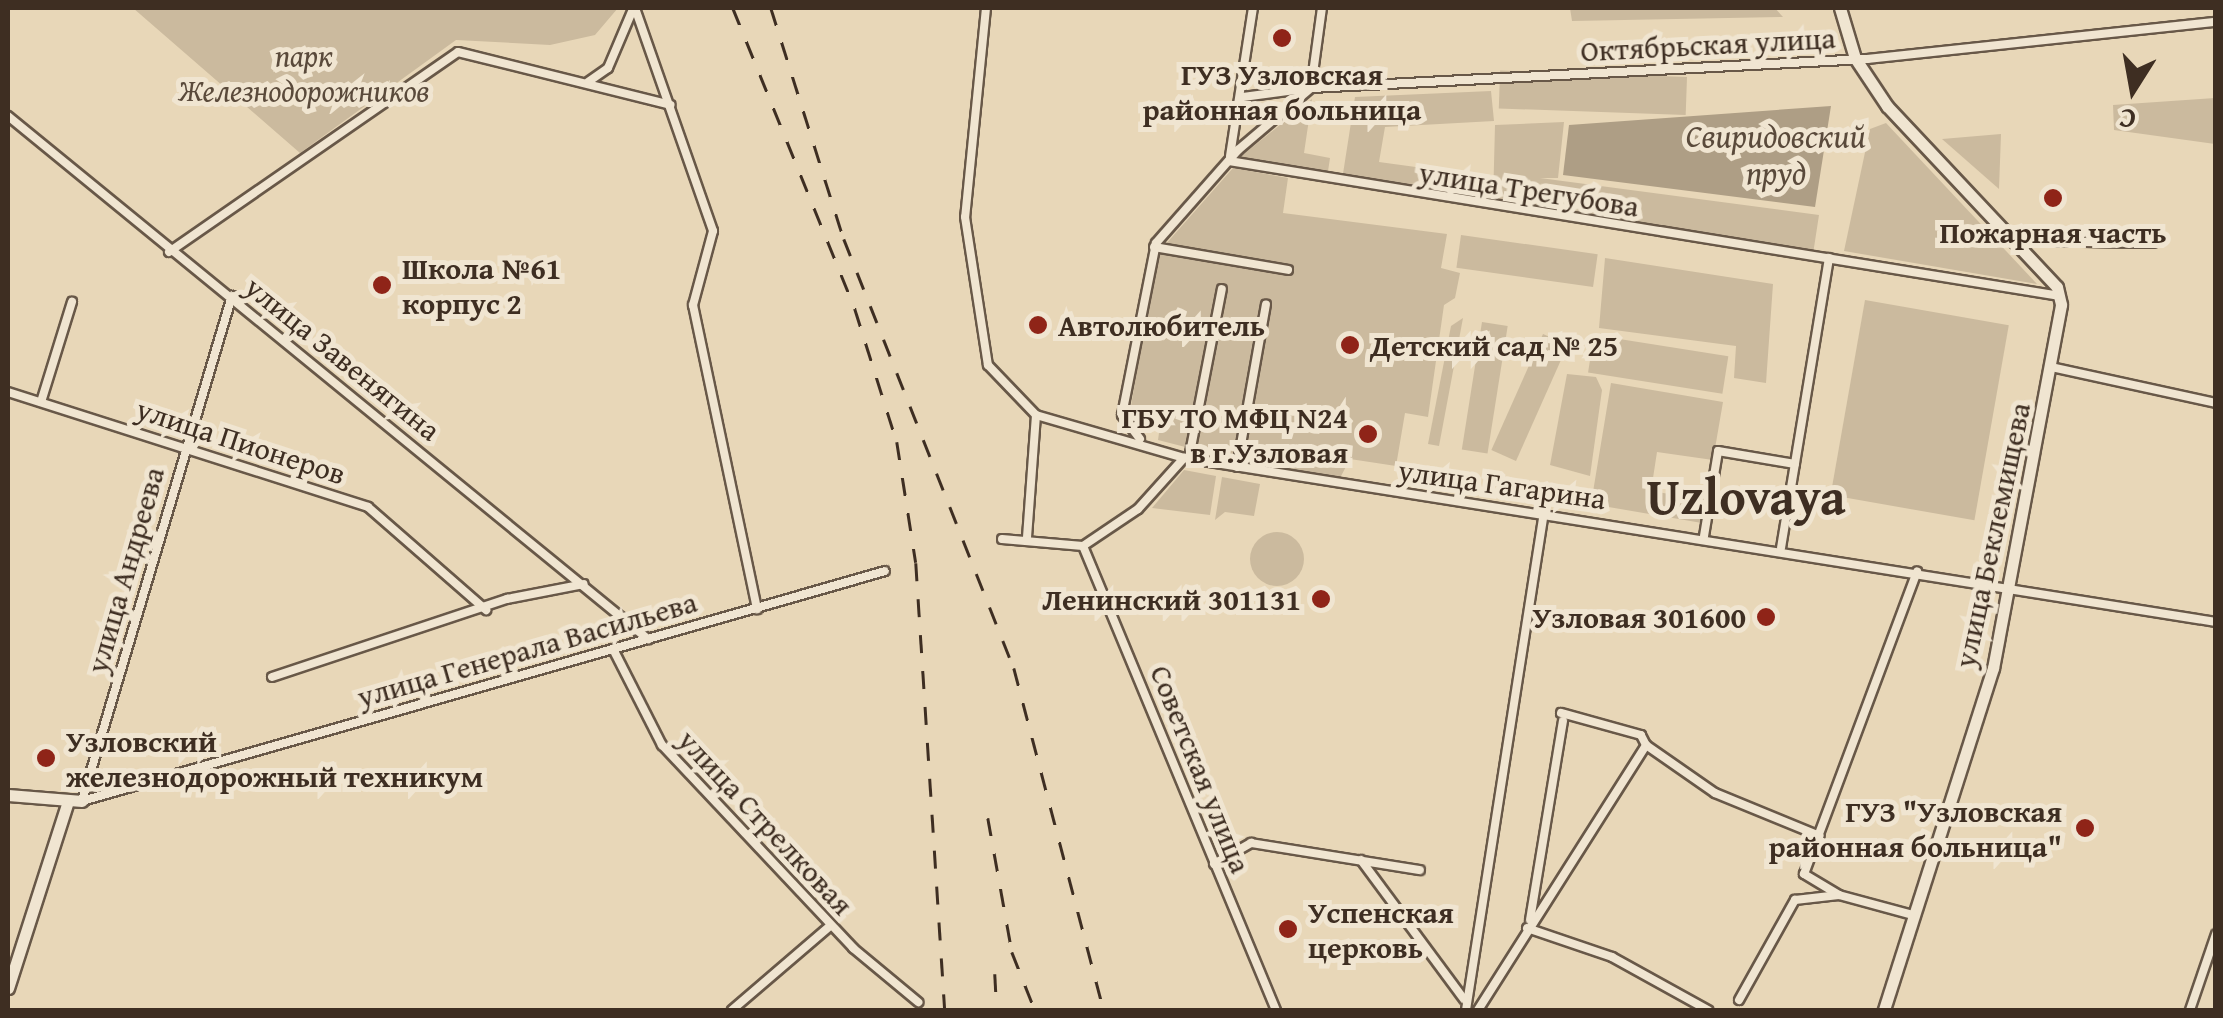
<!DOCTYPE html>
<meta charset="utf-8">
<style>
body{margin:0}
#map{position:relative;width:2223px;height:1018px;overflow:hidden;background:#e8d7b8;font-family:"Gentium Book Plus",serif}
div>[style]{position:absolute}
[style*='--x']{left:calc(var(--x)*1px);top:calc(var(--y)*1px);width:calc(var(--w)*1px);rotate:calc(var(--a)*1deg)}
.green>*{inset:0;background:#cbba9e;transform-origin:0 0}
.round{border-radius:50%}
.water>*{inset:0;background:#ae9e85}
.roads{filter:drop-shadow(2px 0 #685848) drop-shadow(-2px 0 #685848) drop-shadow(0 2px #685848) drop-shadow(0 -2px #685848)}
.street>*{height:8px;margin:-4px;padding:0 4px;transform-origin:4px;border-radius:4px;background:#f0e5d1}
.secondary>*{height:11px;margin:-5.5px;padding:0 5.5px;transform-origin:5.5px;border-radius:5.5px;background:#f0e5d1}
.rail>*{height:2.5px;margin-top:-1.25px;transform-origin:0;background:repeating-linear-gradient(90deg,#3e2e22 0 18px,transparent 0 36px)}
.dots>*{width:28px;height:28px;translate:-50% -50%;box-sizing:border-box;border:5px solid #f0e5d1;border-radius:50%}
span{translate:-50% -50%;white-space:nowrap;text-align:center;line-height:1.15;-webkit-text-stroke:10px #f0e5d1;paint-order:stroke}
.street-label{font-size:30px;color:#3e2e22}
.park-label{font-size:30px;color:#5a4a3b;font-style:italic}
.poi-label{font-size:30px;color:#3e2e22;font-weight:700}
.left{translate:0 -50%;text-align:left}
.right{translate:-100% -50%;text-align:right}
.water-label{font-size:32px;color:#5a4a3b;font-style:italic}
.town-label{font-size:50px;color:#3e2e22;font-weight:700}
.frame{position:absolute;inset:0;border:10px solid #3e2e22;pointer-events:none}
.north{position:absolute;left:2083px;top:40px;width:100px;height:100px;-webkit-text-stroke:8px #f0e5d1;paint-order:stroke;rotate:191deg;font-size:28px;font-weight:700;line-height:40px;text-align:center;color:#3e2e22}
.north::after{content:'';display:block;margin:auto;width:35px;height:45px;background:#3e2e22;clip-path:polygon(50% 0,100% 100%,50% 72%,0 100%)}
</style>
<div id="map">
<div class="green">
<i style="clip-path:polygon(133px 8px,618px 8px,595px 35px,550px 45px,456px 40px,300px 153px)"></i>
<i style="clip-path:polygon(1570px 8px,1775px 8px,1783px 17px,1572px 21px)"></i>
<i style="left:1687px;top:77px;width:38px;height:187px;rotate:92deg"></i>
<i style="clip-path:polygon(1491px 91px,1494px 121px,1385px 127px,1379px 162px,1489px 177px,1486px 200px,1342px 180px,1355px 97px)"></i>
<i style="clip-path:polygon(2215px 98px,2215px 144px,2114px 130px,2113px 105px)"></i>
<i style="clip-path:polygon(1312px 99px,1304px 153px,1330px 158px,1327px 178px,1234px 162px)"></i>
<i style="clip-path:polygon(1564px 122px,1558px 178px,1540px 178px,1819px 215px,1813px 254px,1493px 203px,1495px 125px)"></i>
<i style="clip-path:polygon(1886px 123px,2037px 284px,1844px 251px,1870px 129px)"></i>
<i style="clip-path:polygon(2001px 134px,1999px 189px,1942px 139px)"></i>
<i style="clip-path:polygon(1233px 168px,1288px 178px,1283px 213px,1447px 234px,1441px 268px,1460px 273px,1455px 298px,1444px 305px,1428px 417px,1405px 413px,1396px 466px,1350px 459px,1340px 478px,1244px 462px,1158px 440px,1160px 426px,1131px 406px,1157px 254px)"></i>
<i style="left:1461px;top:235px;width:138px;height:33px;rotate:8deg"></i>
<i style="clip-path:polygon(1605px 258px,1773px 284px,1766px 383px,1734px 378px,1736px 346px,1599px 328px)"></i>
<i style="left:1865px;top:300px;width:146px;height:198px;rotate:10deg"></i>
<i style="clip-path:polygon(1463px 318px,1439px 446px,1428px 444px,1451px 326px)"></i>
<i style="left:1482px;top:322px;width:26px;height:129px;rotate:9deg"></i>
<i style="left:1543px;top:334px;width:27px;height:127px;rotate:24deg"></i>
<i style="left:1594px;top:335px;width:136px;height:38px;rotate:9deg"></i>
<i style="clip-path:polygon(1567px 374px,1596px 377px,1602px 390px,1590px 476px,1550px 465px)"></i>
<i style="clip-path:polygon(1611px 383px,1723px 402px,1713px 460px,1657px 452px,1651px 491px,1706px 500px,1702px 523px,1591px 504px)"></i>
<i style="clip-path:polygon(1184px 470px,1216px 476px,1210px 515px,1152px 508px)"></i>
<i style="clip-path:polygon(1222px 477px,1260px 484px,1254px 516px,1225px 512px,1215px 520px)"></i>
<i class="round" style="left:1250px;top:532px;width:54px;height:54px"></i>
</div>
<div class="water">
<i style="clip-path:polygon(1831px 106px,1815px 207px,1563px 175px,1569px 125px)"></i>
</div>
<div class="roads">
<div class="street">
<i style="--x:635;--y:8;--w:236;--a:70.7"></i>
<i style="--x:713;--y:231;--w:77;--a:105.1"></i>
<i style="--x:693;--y:305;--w:311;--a:78.1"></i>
<i style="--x:986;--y:8;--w:210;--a:95.7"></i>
<i style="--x:965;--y:217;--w:150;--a:81.2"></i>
<i style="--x:988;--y:365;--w:69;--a:46.2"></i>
<i style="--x:1036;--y:415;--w:124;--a:94.2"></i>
<i style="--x:588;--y:82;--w:24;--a:-35"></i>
<i style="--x:608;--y:68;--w:64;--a:-67"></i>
<i style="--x:1311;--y:88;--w:81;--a:-82.2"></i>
<i style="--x:1243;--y:97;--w:60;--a:-7.7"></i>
<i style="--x:8;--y:116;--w:827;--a:39.26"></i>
<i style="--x:1230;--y:156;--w:150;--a:-81.2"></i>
<i style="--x:1229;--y:161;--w:842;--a:9.23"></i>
<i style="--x:2014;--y:241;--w:139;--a:0.8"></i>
<i style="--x:1154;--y:247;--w:136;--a:9.7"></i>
<i style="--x:169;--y:252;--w:351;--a:-34.7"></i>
<i style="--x:458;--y:52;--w:219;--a:14"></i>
<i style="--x:2051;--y:367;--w:169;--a:12.3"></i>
<i style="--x:8;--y:392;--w:378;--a:17.7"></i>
<i style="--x:368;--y:507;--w:157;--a:41.1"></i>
<i style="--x:41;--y:402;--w:105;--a:-72.8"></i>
<i style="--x:1036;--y:415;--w:154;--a:16.2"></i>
<i style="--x:1184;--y:458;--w:1045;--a:9.03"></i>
<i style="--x:1140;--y:439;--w:30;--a:-127"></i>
<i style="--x:1122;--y:415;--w:175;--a:-78.8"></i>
<i style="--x:1156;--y:243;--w:124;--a:-48.6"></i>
<i style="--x:1238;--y:150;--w:96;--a:-40.3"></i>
<i style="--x:1311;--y:88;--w:557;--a:-2.99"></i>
<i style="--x:1867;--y:59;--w:351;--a:-6.1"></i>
<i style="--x:1189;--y:458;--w:172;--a:-79"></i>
<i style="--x:1237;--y:467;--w:165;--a:-79.9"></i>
<i style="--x:1704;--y:536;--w:86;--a:-80.6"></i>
<i style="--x:1718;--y:451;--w:78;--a:9.6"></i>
<i style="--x:1002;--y:539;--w:81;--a:4.9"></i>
<i style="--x:1083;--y:546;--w:66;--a:-33.9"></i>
<i style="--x:1138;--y:509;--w:69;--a:-48"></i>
<i style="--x:1083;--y:546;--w:503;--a:67.42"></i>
<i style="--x:1781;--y:548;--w:294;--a:-80.6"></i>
<i style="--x:613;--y:649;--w:108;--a:63"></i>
<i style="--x:662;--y:745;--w:279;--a:46.7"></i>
<i style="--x:853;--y:948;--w:85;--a:39.7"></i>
<i style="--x:272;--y:677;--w:248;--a:-18.4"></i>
<i style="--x:507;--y:599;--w:78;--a:-11"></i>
<i style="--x:1646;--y:745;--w:84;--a:34.8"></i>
<i style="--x:1715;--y:793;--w:113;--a:22.3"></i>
<i style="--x:82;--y:801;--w:835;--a:-15.98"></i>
<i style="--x:82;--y:801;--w:527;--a:-73.46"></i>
<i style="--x:1361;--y:860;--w:173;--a:53.5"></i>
<i style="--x:1214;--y:864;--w:43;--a:-29.6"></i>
<i style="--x:1251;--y:843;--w:171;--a:9.1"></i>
<i style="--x:1839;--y:895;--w:41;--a:-149"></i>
<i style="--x:1804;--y:874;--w:323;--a:-69.5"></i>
<i style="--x:1530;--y:920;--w:202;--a:-80.6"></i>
<i style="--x:1527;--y:928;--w:90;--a:18.8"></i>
<i style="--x:1612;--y:957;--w:110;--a:28.9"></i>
<i style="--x:1739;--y:1000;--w:115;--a:-60.8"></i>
<i style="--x:1795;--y:900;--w:44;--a:-6.5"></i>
<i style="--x:1839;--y:895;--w:77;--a:15.1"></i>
<i style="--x:732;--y:1010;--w:130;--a:-40.6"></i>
<i style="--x:1466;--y:1010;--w:500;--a:-81.1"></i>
<i style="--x:1478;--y:1010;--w:314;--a:-57.6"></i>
<i style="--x:1646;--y:745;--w:11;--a:-117"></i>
<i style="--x:1641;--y:735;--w:83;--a:-164.6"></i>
<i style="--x:2190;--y:1010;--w:80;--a:-71.1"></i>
</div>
<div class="secondary">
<i style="--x:1840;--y:8;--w:52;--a:73.3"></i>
<i style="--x:1855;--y:58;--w:58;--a:56.3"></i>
<i style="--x:1887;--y:106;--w:248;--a:46.8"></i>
<i style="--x:2057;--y:287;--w:18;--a:77"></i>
<i style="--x:2061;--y:305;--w:369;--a:100.6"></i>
<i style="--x:1993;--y:668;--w:359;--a:107.7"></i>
<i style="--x:8;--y:795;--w:74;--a:4.6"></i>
<i style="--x:8;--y:988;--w:196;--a:-72.2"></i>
</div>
</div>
<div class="rail">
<i style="--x:733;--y:8;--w:325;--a:67.9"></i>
<i style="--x:855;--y:309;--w:139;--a:72.5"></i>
<i style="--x:897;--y:442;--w:122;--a:81.1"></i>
<i style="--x:916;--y:563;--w:448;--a:86.3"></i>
<i style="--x:771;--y:8;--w:242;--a:72.5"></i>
<i style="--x:844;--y:239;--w:461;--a:68.4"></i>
<i style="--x:1014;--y:668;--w:354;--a:75.3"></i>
<i style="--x:988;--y:818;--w:136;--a:79.8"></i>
<i style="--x:1012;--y:952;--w:62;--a:68.4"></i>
<i style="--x:995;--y:974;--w:36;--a:87"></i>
</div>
<div class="dots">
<i style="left:1282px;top:38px;background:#8f2418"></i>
<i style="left:2053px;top:198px;background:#8f2418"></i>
<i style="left:382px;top:285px;background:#8f2418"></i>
<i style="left:1038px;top:325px;background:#8f2418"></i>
<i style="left:1350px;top:345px;background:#8f2418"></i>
<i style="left:1368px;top:434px;background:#8f2418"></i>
<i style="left:1321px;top:599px;background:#8f2418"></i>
<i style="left:1766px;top:617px;background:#8f2418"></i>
<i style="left:46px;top:758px;background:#8f2418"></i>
<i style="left:2085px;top:828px;background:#8f2418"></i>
<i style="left:1288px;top:929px;background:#8f2418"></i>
</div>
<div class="street-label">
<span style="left:1708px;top:44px;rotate:-3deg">Октябрьская улица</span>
<span style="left:1529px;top:189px;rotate:9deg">улица Трегубова</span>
<span style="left:343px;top:358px;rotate:39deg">улица Завенягина</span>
<span style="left:241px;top:441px;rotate:18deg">улица Пионеров</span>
<span style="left:1502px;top:484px;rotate:8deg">улица Гагарина</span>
<span style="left:1992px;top:535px;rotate:-78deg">улица Беклемищева</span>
<span style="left:125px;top:570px;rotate:-74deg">улица Андреева</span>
<span style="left:527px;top:649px;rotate:-16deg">улица Генерала Васильева</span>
<span style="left:1201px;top:769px;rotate:68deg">Советская улица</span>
<span style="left:766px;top:822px;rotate:47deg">улица Стрелковая</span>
</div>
<div class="park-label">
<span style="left:304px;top:72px">парк<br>Железнодорожников</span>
</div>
<div class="poi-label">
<span style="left:1282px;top:91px">ГУЗ Узловская<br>районная больница</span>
<span style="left:2053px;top:232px">Пожарная часть</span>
<span class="left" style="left:402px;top:285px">Школа №61<br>корпус 2</span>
<span class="left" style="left:1058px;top:325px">Автолюбитель</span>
<span class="left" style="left:1370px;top:345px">Детский сад № 25</span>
<span class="right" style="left:1348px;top:434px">ГБУ ТО МФЦ N24<br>в г.Узловая</span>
<span class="right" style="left:1301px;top:599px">Ленинский 301131</span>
<span class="right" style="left:1746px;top:617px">Узловая 301600</span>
<span class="left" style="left:66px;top:758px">Узловский<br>железнодорожный техникум</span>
<span class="right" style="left:2062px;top:828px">ГУЗ "Узловская<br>районная больница"</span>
<span class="left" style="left:1308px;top:929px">Успенская<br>церковь</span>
</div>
<div class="water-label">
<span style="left:1776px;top:155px">Свиридовский<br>пруд</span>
</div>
<div class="town-label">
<span style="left:1746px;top:496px">Uzlovaya</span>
</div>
<div class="frame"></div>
<div class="north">С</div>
</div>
